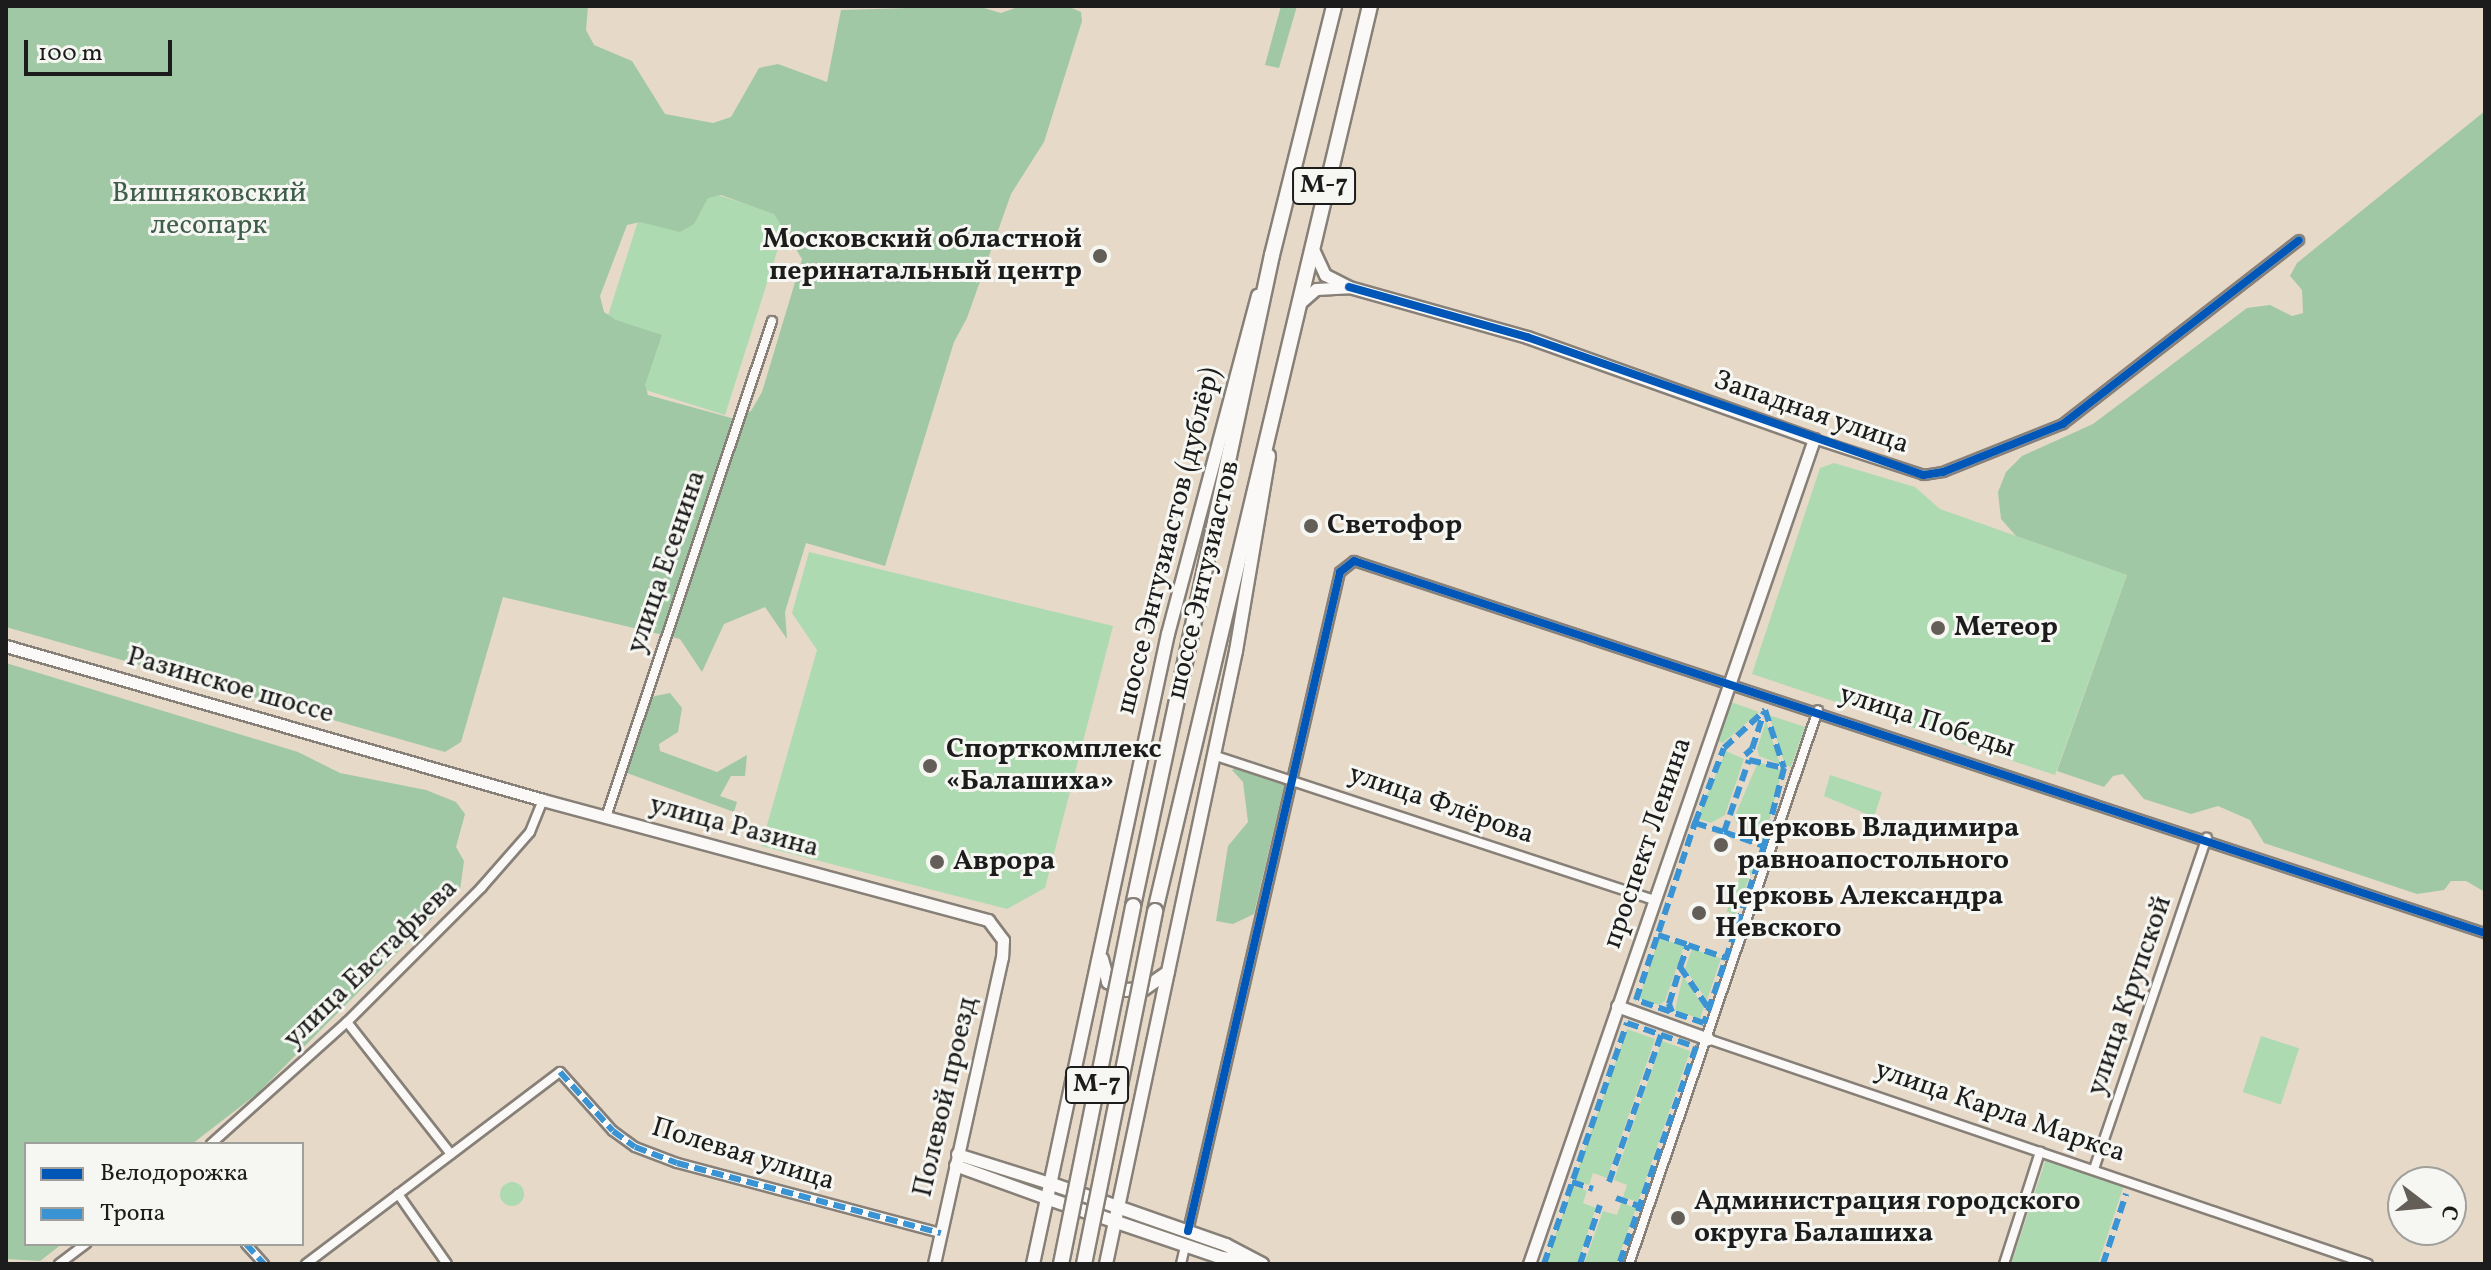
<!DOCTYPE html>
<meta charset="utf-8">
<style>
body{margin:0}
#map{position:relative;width:2491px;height:1270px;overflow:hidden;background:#e6d9c8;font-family:Vollkorn,serif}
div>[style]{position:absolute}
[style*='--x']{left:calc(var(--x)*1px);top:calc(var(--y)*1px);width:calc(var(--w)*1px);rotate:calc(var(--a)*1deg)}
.green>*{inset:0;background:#aedab1;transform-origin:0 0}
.round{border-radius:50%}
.forest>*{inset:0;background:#a1c8a4}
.roads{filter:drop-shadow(2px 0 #878078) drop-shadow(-2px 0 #878078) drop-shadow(0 2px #878078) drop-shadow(0 -2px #878078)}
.street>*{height:8px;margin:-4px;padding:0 4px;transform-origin:4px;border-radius:4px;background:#fbf9f7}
.secondary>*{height:11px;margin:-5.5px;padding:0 5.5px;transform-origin:5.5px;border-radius:5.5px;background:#fbf9f7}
.primary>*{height:12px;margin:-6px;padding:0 6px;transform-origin:6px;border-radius:6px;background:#fbf9f7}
.highway>*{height:14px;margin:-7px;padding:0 7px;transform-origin:7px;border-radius:7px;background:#fbf9f7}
.bridges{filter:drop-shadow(2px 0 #878078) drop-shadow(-2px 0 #878078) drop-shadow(0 2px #878078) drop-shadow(0 -2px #878078)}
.highway-bridge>*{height:14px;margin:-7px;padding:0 7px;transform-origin:7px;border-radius:7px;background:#fbf9f7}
.quiet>*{height:6px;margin-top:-3px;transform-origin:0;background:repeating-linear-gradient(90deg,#3a94d4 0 12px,transparent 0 18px)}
.cycleway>*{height:8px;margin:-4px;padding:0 4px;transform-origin:4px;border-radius:4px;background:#0057b8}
.dots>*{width:22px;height:22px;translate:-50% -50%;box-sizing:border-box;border:4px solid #f6f6f2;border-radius:50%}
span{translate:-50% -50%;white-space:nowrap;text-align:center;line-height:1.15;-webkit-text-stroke:6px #f6f6f2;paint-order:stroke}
.shield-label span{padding:2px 6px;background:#f6f6f2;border:2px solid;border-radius:6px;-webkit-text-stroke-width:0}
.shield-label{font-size:26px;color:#1c1c1c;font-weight:700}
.park-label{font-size:28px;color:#3f5e4a}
.poi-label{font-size:28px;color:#1c1c1c;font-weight:700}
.right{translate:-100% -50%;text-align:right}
.left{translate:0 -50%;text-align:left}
.street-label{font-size:28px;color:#1c1c1c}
.frame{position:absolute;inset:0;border:8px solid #1c1c1c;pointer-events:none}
.legend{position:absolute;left:24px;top:1142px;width:280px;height:104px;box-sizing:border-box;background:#f6f6f2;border:2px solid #9f9f9c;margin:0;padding:10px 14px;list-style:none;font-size:24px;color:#1c1c1c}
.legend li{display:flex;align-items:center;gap:16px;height:40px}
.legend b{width:40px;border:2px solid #9f9f9c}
.north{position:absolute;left:2387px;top:1166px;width:80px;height:80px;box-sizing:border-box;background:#f6f6f2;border:2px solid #9f9f9c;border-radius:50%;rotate:106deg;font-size:22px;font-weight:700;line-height:32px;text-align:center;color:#1c1c1c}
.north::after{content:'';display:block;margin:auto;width:28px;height:36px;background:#635e58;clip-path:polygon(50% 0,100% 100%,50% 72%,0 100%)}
.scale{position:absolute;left:24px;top:40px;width:148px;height:36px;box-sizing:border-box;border:4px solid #1c1c1c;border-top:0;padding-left:10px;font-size:24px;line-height:28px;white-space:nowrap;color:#1c1c1c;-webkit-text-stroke:6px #f6f6f2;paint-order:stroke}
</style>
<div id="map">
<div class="green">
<i style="clip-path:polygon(682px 184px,788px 217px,725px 415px,636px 387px,606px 322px,638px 221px)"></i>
<i style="clip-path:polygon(1834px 463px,1915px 487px,1940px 509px,2127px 575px,2055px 775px,1752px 674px,1820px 468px)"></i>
<i style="clip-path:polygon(809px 552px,1113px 626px,1045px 888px,1007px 909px,761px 846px,817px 650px,792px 613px)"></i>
<i style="clip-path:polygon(1731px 702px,1759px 712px,1723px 743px,1717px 741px)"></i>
<i style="clip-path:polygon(1769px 715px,1805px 727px,1791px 767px,1785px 765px)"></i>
<i style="clip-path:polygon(1766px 721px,1780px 764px,1759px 756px,1757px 749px)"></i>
<i style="clip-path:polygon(1726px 751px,1744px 759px,1725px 815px,1711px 823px,1697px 818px)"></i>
<i style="clip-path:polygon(1758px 762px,1782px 770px,1764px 841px,1741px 833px,1734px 818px)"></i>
<i style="clip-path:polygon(1830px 775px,1882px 792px,1874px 817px,1824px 796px)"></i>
<i style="left:1746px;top:861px;width:9px;height:54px;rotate:21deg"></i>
<i style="clip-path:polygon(1659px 938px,1684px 946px,1665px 1001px,1659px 1005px,1639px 998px)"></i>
<i style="clip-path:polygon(1692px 949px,1721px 958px,1707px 1000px,1685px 969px)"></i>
<i style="clip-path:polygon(1683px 976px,1704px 1007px,1700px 1019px,1675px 1010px)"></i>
<i style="clip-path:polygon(1627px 1029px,1655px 1039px,1607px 1178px,1593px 1173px,1589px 1185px,1574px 1180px)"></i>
<i style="left:2261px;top:1036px;width:40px;height:59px;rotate:18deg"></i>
<i style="clip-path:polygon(1662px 1041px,1690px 1051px,1638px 1202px,1623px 1197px,1627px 1185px,1614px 1180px)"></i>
<i style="clip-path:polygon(2046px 1159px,2124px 1185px,2098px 1264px,2011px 1264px)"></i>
<i class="round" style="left:500px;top:1182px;width:24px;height:24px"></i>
<i style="clip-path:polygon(1573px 1186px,1587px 1191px,1583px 1203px,1596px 1208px,1577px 1264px,1545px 1264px)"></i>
<i style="clip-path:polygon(1621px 1203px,1636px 1208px,1616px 1264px,1584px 1264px,1603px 1211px,1617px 1215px)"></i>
</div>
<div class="forest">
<i style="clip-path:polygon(evenodd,6px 6px,588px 6px,586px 30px,594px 45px,632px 61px,665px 114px,713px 123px,731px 117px,759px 68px,778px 64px,827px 82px,841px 10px,977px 6px,1001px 13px,1021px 6px,1067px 6px,1081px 12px,1082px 21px,1044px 142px,1011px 194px,967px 318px,954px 342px,885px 566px,806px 543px,785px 612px,787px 639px,765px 607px,724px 624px,702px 672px,680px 639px,503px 597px,461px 742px,445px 752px,6px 627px,6px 6px,721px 195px,774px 214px,802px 259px,762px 392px,751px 411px,735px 419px,648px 395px,645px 385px,662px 335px,616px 320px,604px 312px,600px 296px,627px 225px,640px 222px,680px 232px,694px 224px,708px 198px,721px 195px)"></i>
<i style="clip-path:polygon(1281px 6px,1297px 6px,1279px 68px,1265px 65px)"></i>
<i style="clip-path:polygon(2485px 111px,2485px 892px,2466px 881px,2451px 881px,2444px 890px,2417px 894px,2264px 843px,2250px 820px,2218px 806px,2191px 814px,2144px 799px,2123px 774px,2113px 776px,2104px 787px,2057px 771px,2127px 575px,2016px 536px,2001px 519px,1998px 492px,2006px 472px,2022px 456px,2093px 424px,2247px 308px,2270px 305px,2292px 316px,2303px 313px,2302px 290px,2290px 276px,2297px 263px)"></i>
<i style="clip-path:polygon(6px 663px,298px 752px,340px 773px,426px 790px,456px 802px,465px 814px,456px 847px,464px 861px,460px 890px,258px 1093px,192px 1144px,26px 1144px,26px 1244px,62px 1244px,40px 1261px,6px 1259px)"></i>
<i style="clip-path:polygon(670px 693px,682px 708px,678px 732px,659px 744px,660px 751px,717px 772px,747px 755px,745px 776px,731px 776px,720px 796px,737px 802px,734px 812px,627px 773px,650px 697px)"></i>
<i style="clip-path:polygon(1237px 768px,1285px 782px,1254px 914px,1233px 924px,1216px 921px,1228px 846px,1248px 822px,1243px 782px,1232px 770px)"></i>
</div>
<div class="roads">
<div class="street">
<i style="--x:1814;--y:439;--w:116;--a:18.1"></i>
<i style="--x:1924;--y:475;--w:19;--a:-9"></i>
<i style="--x:1943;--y:472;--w:129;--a:-21.8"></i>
<i style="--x:2063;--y:424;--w:299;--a:-37.9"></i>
<i style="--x:1213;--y:755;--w:464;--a:18.2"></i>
<i style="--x:606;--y:817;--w:523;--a:-71.5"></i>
<i style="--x:347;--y:1022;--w:168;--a:51.8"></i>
<i style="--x:1708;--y:1039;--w:697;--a:18.82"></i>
<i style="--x:211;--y:1144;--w:183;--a:-41.9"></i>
<i style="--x:347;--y:1022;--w:190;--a:-45"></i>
<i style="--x:481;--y:888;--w:74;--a:-48.8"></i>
<i style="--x:530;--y:832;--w:35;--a:-68"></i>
<i style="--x:2094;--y:1169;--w:350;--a:-71.2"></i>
<i style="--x:398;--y:1194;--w:85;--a:55"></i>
<i style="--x:1188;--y:1231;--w:676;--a:-77.01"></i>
<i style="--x:1340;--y:572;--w:18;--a:-38"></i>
<i style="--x:1354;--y:561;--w:1191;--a:18.21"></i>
<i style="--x:246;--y:1244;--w:27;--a:48"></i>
<i style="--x:59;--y:1264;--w:34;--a:-37"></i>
<i style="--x:306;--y:1264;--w:318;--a:-37.1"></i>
<i style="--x:560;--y:1072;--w:79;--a:48.1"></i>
<i style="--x:613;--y:1131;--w:27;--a:36"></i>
<i style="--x:635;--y:1147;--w:45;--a:20.9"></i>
<i style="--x:677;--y:1163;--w:273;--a:14.9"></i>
<i style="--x:1181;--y:1264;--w:18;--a:-77"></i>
<i style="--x:1629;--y:1264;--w:585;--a:-71.16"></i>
<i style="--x:2004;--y:1264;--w:118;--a:-72.2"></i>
</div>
<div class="secondary">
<i style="--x:1349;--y:287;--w:185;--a:15.7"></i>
<i style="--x:1527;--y:337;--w:305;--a:19.6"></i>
<i style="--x:1814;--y:439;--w:873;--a:109.06"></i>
<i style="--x:1301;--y:302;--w:20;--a:-41"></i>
<i style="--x:1316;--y:289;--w:33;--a:-3"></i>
<i style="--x:1349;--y:287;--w:27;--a:-153"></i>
<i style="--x:1325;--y:275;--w:31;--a:-115"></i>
<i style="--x:6;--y:646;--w:559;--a:16"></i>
<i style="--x:543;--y:800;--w:461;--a:15.1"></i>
<i style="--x:988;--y:920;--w:25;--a:53"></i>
<i style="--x:1003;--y:940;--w:17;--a:93"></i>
<i style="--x:1002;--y:957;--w:314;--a:102.5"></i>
<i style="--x:1617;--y:1006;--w:97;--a:19.9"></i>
<i style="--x:957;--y:1154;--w:96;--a:17.5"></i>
<i style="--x:955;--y:1165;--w:97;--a:19.9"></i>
</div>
<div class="primary">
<i style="--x:1102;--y:959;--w:24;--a:75"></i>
<i style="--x:1108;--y:982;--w:19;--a:25"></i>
<i style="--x:1125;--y:990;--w:19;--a:-3"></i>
<i style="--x:1144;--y:989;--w:29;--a:-35"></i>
<i style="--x:1049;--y:1183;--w:188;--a:19.3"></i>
<i style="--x:1226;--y:1245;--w:41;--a:27.8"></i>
<i style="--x:1046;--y:1198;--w:186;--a:18.8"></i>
<i style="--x:1222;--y:1258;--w:26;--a:7"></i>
<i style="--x:1033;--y:1264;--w:644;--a:-77.91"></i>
<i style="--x:1168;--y:634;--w:350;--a:-75.1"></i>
<i style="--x:1106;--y:1264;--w:627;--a:-78.03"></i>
<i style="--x:1236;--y:651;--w:198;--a:-80.4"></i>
</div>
<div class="highway">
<i style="--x:1133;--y:906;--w:666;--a:-77.95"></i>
<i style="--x:1272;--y:255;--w:257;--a:-76"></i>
<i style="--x:1155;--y:911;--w:930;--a:-76.64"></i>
</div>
</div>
<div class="bridges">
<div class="highway-bridge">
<i style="--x:1061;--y:1264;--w:365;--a:-78.6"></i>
<i style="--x:1084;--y:1264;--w:360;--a:-78.6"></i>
</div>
</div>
<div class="quiet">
<i style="--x:1745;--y:755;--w:9;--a:-41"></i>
<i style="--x:1752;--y:749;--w:39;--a:-72"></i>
<i style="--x:1749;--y:760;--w:36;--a:13"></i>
<i style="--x:1784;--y:768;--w:81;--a:104.4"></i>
<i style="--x:1695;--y:823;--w:80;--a:-68.9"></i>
<i style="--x:1724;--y:748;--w:56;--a:-42.8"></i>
<i style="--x:1765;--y:710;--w:61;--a:71.9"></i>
<i style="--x:1724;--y:832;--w:42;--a:19.3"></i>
<i style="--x:1764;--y:846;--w:187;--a:108.7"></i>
<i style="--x:1704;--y:1023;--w:72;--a:-161.3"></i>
<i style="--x:1636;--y:1000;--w:187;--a:-71.6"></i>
<i style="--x:1695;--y:823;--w:30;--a:17"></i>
<i style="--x:1724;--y:832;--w:76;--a:-70.9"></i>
<i style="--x:1658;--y:935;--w:32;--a:18"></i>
<i style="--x:1680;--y:967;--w:23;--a:-70"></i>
<i style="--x:1688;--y:945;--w:40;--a:18.9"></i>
<i style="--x:1672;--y:1012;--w:9;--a:-111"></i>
<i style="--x:1669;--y:1004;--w:39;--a:-73"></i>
<i style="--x:1680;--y:967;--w:51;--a:55.4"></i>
<i style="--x:560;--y:1072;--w:79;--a:48.1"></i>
<i style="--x:613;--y:1131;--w:27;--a:36"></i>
<i style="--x:635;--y:1147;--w:45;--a:20.9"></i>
<i style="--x:677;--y:1163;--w:273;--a:14.9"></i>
<i style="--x:1572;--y:1182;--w:22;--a:18"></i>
<i style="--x:1609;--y:1182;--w:156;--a:-70.5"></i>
<i style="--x:1616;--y:1198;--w:24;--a:19"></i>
<i style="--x:246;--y:1244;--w:27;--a:48"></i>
<i style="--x:1544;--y:1264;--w:255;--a:-71"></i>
<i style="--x:1627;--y:1023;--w:73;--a:19.2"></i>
<i style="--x:1696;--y:1047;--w:230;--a:109.5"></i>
<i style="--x:1580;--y:1264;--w:62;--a:-71.3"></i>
<i style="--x:2103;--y:1264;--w:74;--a:-71.8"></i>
</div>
<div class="cycleway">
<i style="--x:1349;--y:287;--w:185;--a:15.7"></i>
<i style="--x:1527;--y:337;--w:420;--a:19.2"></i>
<i style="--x:1924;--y:475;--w:19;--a:-9"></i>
<i style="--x:1943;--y:472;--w:129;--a:-21.8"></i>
<i style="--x:2063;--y:424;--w:299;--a:-37.9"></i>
<i style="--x:1188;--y:1231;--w:676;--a:-77.01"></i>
<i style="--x:1340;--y:572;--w:18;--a:-38"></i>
<i style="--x:1354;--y:561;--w:1191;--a:18.21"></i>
</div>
<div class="dots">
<i style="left:1100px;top:256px;background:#635e58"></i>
<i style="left:1311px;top:526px;background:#635e58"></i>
<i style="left:1938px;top:628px;background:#635e58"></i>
<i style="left:930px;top:766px;background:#635e58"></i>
<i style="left:1721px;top:845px;background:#635e58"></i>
<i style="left:937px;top:862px;background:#635e58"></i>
<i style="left:1699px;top:913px;background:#635e58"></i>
<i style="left:1678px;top:1218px;background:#635e58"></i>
</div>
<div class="shield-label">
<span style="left:1324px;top:186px">М-7</span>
<span style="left:1097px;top:1085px">М-7</span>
</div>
<div class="park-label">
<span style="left:209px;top:210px">Вишняковский<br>лесопарк</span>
</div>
<div class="poi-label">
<span class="right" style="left:1082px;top:256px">Московский областной<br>перинатальный центр</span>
<span class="left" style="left:1327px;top:526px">Светофор</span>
<span class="left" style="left:1954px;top:628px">Метеор</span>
<span class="left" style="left:946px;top:766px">Спорткомплекс<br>«Балашиха»</span>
<span class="left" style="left:1737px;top:845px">Церковь Владимира<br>равноапостольного</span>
<span class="left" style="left:953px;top:862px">Аврора</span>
<span class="left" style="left:1715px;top:913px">Церковь Александра<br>Невского</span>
<span class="left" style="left:1694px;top:1218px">Администрация городского<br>округа Балашиха</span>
</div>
<div class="street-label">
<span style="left:1811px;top:413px;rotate:19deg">Западная улица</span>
<span style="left:1169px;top:541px;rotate:-76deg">шоссе Энтузиастов (дублёр)</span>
<span style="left:667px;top:562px;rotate:-71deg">улица Есенина</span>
<span style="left:1204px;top:580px;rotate:-77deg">шоссе Энтузиастов</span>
<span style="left:230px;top:686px;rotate:16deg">Разинское шоссе</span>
<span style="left:1927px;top:722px;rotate:18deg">улица Победы</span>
<span style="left:1441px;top:805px;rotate:19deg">улица Флёрова</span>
<span style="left:734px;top:827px;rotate:15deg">улица Разина</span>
<span style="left:1648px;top:843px;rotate:-71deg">проспект Ленина</span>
<span style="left:371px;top:964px;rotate:-44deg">улица Евстафьева</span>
<span style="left:2130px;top:996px;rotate:-71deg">улица Крупской</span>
<span style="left:946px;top:1097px;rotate:-77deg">Полевой проезд</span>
<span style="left:2000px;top:1112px;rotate:19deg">улица Карла Маркса</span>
<span style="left:743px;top:1155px;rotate:17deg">Полевая улица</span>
</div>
<div class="frame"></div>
<ul class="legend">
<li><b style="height:10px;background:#0057b8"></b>Велодорожка</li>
<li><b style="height:10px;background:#3a94d4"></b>Тропа</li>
</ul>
<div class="north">С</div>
<div class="scale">100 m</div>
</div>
